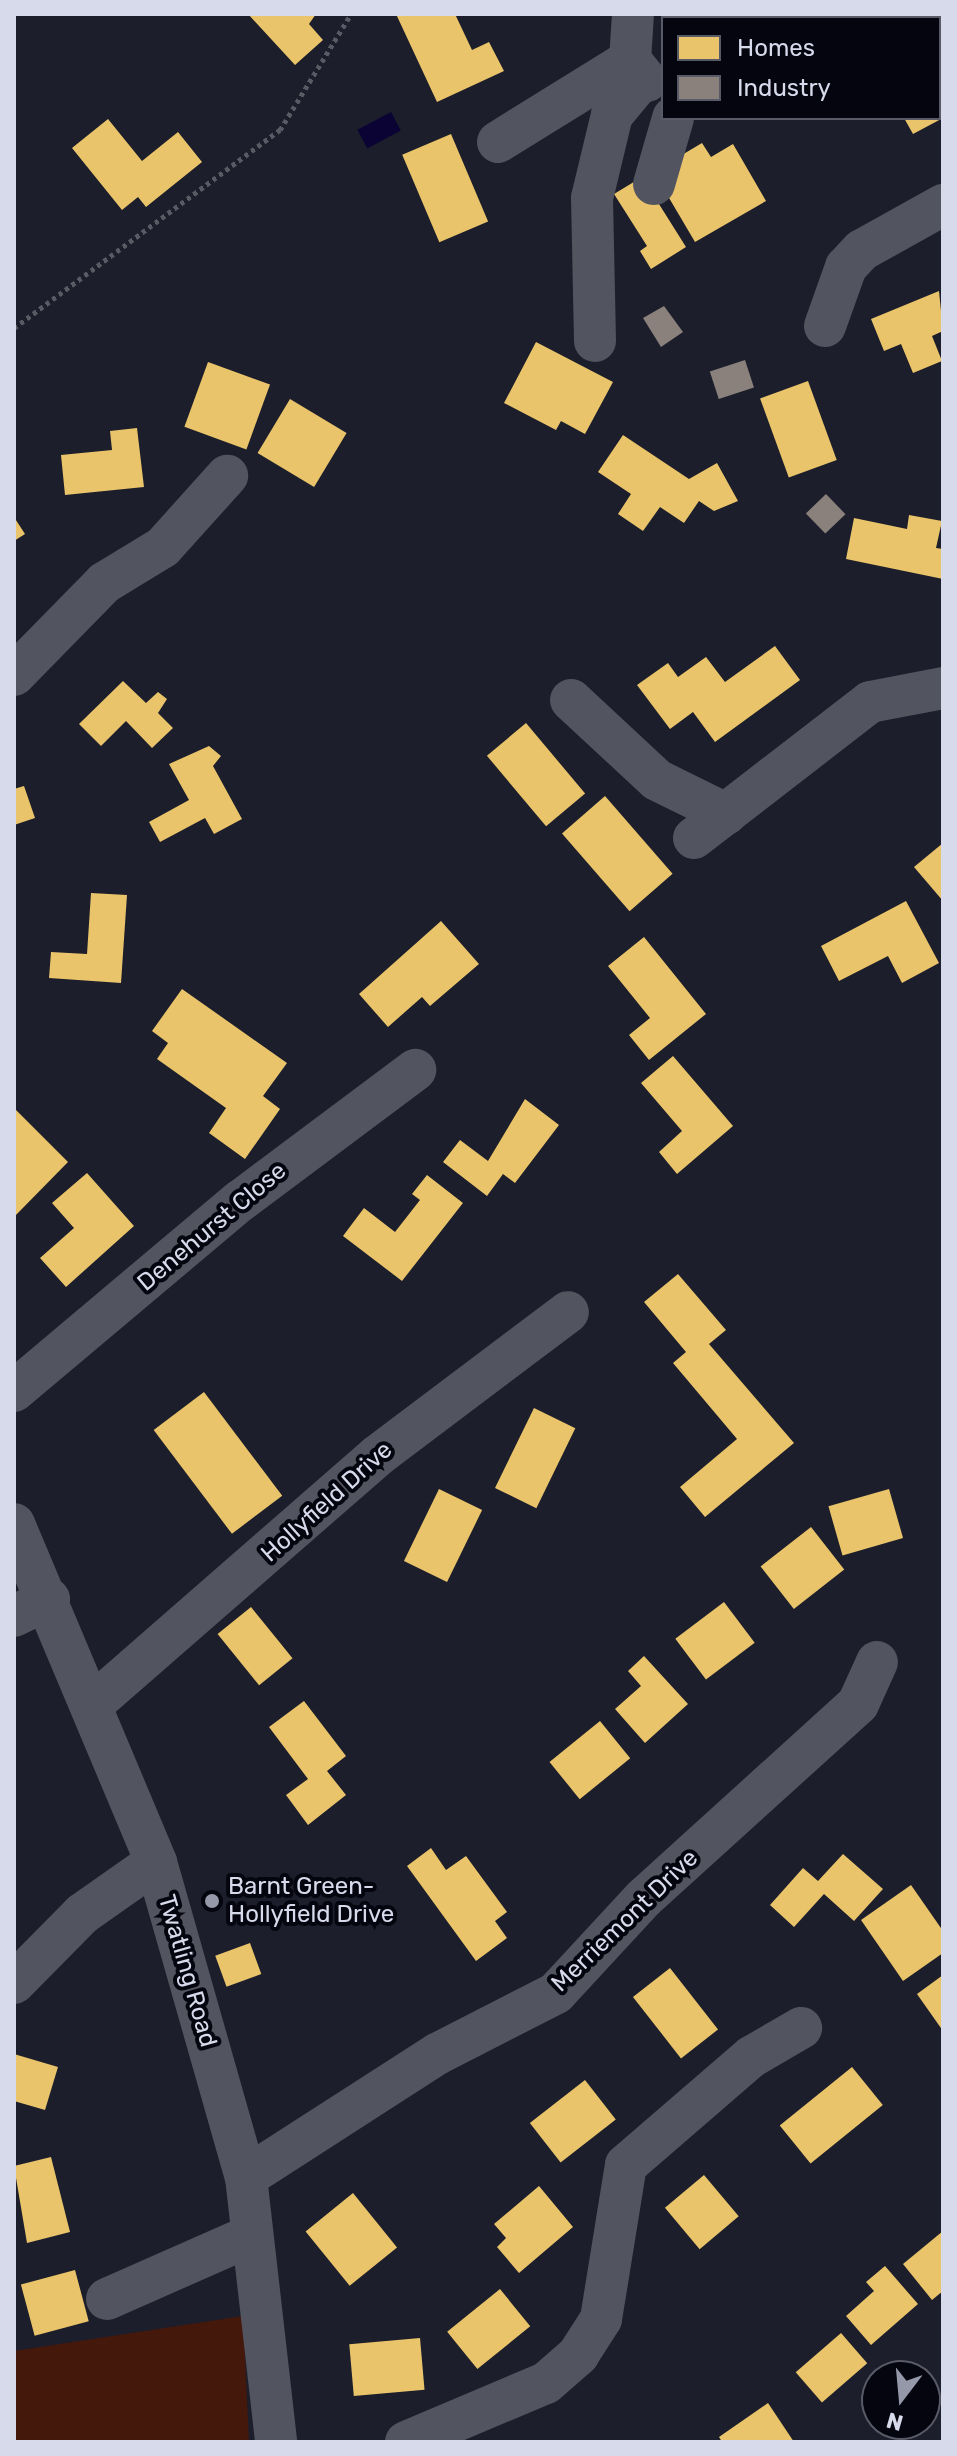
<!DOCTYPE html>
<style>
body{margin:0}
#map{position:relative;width:957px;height:2456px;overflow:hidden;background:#1c1e2b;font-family:Rubik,sans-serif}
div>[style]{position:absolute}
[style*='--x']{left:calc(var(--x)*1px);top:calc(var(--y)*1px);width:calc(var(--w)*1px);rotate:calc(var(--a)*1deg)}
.green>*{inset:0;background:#45180c}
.water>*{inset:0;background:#0a0334;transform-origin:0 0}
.homes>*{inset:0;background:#e9c46a;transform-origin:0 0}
.industry>*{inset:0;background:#8a817c;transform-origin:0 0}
.path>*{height:5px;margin-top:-2.5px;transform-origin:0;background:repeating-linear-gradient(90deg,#595a64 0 4px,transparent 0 8px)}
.minor>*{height:42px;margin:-21px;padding:0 21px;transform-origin:21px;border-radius:21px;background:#52545f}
.dots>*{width:22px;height:22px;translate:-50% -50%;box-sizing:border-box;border:4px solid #05050f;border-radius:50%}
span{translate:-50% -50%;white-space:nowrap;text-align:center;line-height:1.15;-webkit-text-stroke:8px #05050f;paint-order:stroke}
.street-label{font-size:24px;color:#d6daeb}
.poi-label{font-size:24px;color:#d6daeb}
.left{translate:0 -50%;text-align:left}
.frame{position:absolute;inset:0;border:16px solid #d6daeb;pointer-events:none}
.legend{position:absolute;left:661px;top:16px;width:280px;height:104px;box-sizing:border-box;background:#05050f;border:2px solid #595a67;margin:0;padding:10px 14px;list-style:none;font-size:24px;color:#d6daeb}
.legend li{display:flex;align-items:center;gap:16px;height:40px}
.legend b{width:40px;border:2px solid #595a67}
.north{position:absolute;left:861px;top:2360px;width:80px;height:80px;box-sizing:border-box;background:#05050f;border:2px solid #595a67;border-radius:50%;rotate:196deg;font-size:22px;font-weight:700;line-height:32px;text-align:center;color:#d6daeb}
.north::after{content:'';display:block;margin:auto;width:28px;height:36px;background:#9598a8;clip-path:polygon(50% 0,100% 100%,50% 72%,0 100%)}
</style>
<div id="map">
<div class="green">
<i style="clip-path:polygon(243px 2316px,249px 2442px,14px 2442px,14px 2351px)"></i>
</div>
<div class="water">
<i style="left:391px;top:112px;width:21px;height:38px;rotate:62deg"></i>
</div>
<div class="homes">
<i style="clip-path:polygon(248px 14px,316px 14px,309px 24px,323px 40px,295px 65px)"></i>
<i style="clip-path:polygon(396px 14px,455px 14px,472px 50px,489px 42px,504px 71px,437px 102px)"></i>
<i style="left:826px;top:14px;width:54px;height:5px"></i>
<i style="clip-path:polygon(939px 69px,943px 118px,913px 134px,904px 118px,939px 118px)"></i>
<i style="clip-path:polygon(108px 119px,142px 161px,178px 132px,202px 162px,146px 207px,138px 197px,122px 210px,72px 148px)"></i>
<i style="left:451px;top:134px;width:95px;height:53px;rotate:67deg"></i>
<i style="clip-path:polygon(702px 143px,711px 157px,733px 144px,766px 201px,695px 242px,662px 186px,665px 165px)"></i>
<i style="clip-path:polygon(642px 177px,686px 247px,651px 269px,640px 251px,647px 246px,614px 194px)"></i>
<i style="clip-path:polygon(939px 291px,943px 331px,932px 336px,942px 361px,913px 373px,901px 344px,884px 351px,871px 319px)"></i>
<i style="clip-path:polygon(536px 342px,613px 382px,585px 434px,561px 421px,556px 430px,504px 403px)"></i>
<i style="left:208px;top:362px;width:66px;height:69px;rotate:20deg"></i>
<i style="left:808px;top:381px;width:84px;height:51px;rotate:70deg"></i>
<i style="left:290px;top:399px;width:66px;height:63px;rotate:31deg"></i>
<i style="clip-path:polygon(137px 428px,144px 487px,65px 495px,61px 455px,112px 450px,110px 431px)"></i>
<i style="clip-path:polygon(623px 435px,689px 479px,717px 463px,738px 501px,714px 511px,699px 501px,684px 523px,660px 507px,643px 531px,618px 514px,631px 494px,598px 472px)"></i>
<i style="clip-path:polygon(909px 515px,942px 521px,936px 548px,943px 549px,943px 579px,846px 559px,854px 518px,907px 529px)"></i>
<i style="clip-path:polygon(14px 517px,25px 534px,14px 541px)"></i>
<i style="clip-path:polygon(775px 646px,800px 680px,715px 742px,693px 712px,670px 729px,637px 685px,668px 663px,678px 677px,706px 657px,725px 682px)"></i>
<i style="clip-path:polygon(123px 681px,146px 703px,158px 692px,167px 699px,158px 713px,173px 728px,152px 748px,126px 721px,101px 746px,79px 724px)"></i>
<i style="left:526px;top:723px;width:92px;height:51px;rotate:50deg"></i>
<i style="clip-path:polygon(209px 746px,221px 756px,213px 766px,242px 819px,214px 834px,205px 818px,160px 842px,149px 822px,189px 800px,169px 764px)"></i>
<i style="clip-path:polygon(24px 786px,35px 818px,14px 825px,14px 789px)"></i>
<i style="left:605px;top:796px;width:103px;height:57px;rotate:49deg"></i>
<i style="clip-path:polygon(943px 843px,943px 901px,914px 867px)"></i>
<i style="clip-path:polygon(91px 893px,127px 895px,121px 983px,49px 978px,51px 952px,87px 954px)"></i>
<i style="clip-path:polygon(906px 901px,939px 963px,902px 983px,888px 956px,839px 981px,821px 946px)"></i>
<i style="clip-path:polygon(441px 921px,479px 964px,430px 1006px,422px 997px,388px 1027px,359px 994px)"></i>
<i style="clip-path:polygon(644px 937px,706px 1014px,649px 1060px,629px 1035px,650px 1018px,608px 966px)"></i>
<i style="clip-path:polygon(182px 989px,287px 1063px,263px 1096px,280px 1109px,245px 1159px,209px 1133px,226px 1108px,157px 1059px,168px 1043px,152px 1031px)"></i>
<i style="clip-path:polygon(673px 1056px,733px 1126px,677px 1174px,659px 1152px,682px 1131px,641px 1083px)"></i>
<i style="clip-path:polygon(525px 1099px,559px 1125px,515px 1183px,503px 1174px,487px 1196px,443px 1162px,460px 1140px,488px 1161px)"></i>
<i style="clip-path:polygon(14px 1108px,68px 1162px,14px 1217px)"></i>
<i style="clip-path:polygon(87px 1173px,134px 1226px,66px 1287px,40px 1258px,74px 1228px,52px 1203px)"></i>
<i style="clip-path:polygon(427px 1175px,463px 1203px,402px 1281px,343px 1236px,364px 1208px,395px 1232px,420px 1200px,412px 1194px)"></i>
<i style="clip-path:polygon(678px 1274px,726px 1330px,709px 1344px,794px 1443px,705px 1517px,680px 1487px,737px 1439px,673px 1363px,686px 1352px,644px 1302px)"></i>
<i style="left:204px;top:1392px;width:130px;height:63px;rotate:53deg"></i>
<i style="left:534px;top:1408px;width:46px;height:89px;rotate:26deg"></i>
<i style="left:439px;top:1489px;width:48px;height:80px;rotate:26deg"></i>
<i style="left:889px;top:1489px;width:51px;height:63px;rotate:74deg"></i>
<i style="left:811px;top:1527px;width:54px;height:64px;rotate:52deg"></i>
<i style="left:724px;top:1602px;width:51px;height:61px;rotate:53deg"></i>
<i style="left:251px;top:1607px;width:66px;height:43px;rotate:51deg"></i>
<i style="clip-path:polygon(644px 1656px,688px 1704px,645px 1743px,615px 1709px,641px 1686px,628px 1671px)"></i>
<i style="clip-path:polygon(304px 1701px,346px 1756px,327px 1771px,346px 1795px,308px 1825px,286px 1795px,308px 1779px,269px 1727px)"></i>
<i style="left:600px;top:1721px;width:48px;height:65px;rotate:51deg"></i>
<i style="clip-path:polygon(431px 1848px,446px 1870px,466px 1856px,507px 1912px,495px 1921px,507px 1938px,476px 1961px,407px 1866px)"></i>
<i style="clip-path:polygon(843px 1854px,883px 1889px,854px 1921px,824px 1894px,794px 1927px,770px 1905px,803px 1868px,818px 1881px)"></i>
<i style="clip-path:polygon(911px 1885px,943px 1931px,943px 1953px,903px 1981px,861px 1920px)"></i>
<i style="left:250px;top:1943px;width:33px;height:37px;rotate:70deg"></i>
<i style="left:670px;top:1968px;width:78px;height:47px;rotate:52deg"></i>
<i style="clip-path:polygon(943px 1975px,943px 2031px,917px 1994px)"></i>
<i style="clip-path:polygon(14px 2054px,58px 2067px,45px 2110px,14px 2101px)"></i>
<i style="left:852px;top:2067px;width:49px;height:93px;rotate:51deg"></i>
<i style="left:585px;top:2080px;width:50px;height:70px;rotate:52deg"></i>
<i style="clip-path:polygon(51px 2157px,70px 2232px,27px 2243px,14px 2166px)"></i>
<i style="left:704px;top:2175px;width:54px;height:51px;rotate:50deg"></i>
<i style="clip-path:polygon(539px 2186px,573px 2227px,519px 2273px,497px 2247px,506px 2238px,494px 2224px)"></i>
<i style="left:353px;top:2193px;width:70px;height:61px;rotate:51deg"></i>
<i style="clip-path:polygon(943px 2231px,943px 2291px,932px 2300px,903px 2264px)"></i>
<i style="clip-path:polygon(885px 2266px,918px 2304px,871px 2345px,846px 2316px,874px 2291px,866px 2282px)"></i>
<i style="left:75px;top:2270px;width:53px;height:56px;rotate:75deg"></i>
<i style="left:500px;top:2289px;width:48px;height:68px;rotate:51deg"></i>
<i style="left:841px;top:2333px;width:40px;height:60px;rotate:49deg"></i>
<i style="left:420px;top:2338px;width:52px;height:71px;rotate:85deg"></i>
<i style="clip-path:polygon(768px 2403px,794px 2442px,722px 2442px,719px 2437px)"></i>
</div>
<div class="industry">
<i style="clip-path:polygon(664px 306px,683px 332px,661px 347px,643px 318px)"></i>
<i style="left:745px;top:360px;width:29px;height:37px;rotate:72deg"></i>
<i style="left:826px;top:494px;width:28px;height:28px;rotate:46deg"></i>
</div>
<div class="path">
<i style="--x:14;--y:328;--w:332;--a:-36.7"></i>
<i style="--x:280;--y:130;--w:136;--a:-58.5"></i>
</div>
<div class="minor">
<i style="--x:633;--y:14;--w:46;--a:93.7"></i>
<i style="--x:630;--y:60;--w:27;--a:51"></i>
<i style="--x:740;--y:18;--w:4;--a:-63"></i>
<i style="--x:498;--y:142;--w:155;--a:-31.8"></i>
<i style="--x:654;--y:184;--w:69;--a:-73.9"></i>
<i style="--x:825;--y:326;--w:63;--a:-70.4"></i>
<i style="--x:846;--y:267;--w:23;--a:-47"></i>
<i style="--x:862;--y:250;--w:93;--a:-29.1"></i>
<i style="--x:595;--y:341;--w:143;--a:-91.2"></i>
<i style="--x:592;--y:198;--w:85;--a:-76.5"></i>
<i style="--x:612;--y:115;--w:47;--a:-50.2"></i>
<i style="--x:14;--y:675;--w:129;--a:-45.6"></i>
<i style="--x:104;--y:583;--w:69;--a:-31.4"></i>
<i style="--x:163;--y:547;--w:96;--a:-48"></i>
<i style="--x:571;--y:700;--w:117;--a:42.9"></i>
<i style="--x:657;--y:780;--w:77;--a:26.2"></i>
<i style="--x:694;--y:838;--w:222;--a:-37.7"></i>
<i style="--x:870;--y:702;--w:74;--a:-10.9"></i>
<i style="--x:14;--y:1391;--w:295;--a:-40.1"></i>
<i style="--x:240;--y:1201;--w:219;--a:-36.8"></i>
<i style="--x:14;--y:1524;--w:367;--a:67.2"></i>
<i style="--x:156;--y:1862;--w:328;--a:74.1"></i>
<i style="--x:246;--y:2177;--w:267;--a:83.5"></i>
<i style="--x:14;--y:1616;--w:39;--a:-26"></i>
<i style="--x:94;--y:1703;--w:376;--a:-41.1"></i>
<i style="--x:377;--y:1456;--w:239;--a:-37"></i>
<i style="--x:14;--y:1983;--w:97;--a:-45.4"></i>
<i style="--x:82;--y:1914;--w:90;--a:-35.1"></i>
<i style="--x:246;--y:2177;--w:227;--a:-32.8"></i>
<i style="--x:437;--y:2054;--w:134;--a:-27.1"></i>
<i style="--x:556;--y:1993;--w:129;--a:-47.2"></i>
<i style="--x:644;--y:1898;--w:289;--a:-42.2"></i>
<i style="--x:858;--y:1704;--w:46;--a:-65.7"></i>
<i style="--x:107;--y:2299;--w:158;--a:-23.8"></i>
<i style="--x:406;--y:2442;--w:152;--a:-22.9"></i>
<i style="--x:546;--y:2383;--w:43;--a:-41.2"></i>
<i style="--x:578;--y:2355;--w:43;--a:-57.4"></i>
<i style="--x:601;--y:2319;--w:156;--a:-80.8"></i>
<i style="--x:626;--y:2165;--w:165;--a:-40.8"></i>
<i style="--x:751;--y:2057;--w:58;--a:-30.1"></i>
</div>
<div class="dots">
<i style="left:212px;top:1901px;background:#9598a8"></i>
</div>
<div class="street-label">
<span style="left:212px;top:1227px;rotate:-40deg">Denehurst Close</span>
<span style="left:327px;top:1502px;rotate:-42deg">Hollyfield Drive</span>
<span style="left:625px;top:1921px;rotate:-44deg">Merriemont Drive</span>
<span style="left:187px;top:1971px;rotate:74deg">Twatling Road</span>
</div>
<div class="poi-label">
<span class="left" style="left:228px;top:1901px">Barnt Green-<br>Hollyfield Drive</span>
</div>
<div class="frame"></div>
<ul class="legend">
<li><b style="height:22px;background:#e9c46a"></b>Homes</li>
<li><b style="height:22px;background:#8a817c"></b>Industry</li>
</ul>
<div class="north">N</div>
</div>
